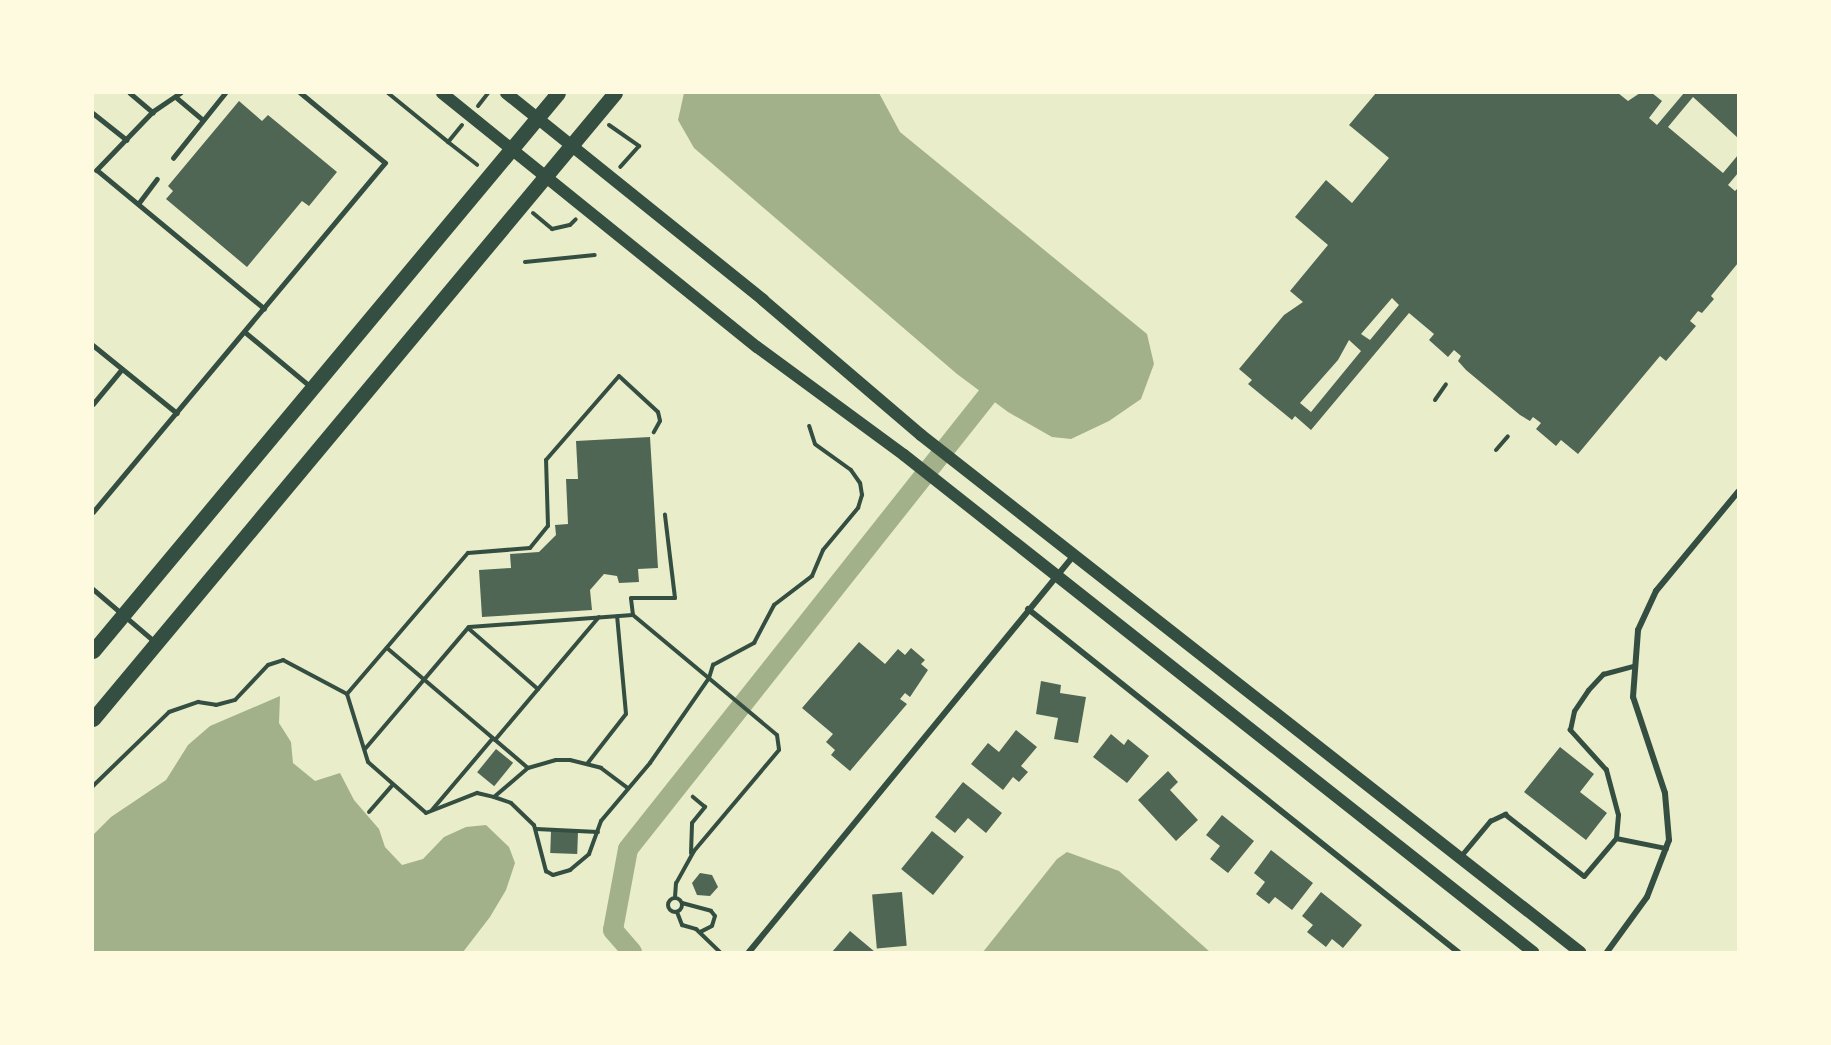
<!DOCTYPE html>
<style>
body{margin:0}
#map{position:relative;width:1831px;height:1045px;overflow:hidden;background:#e9edc9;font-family:Lora,serif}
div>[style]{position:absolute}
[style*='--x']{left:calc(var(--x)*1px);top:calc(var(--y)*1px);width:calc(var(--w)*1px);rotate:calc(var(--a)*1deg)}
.water>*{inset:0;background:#a3b18a}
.canal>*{height:20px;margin:-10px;padding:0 10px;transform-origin:10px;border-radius:10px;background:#a3b18a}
.building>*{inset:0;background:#4f6655;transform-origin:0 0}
.path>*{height:4px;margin:-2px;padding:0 2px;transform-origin:2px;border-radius:2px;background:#344e41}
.path>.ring{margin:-2px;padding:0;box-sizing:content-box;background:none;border:4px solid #344e41;border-radius:50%}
.service>*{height:4.5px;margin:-2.25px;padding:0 2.25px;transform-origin:2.25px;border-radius:2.25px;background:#344e41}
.minor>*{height:6px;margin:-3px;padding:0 3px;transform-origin:3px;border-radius:3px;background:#344e41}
.secondary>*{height:12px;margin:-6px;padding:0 6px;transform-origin:6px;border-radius:6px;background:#344e41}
.primary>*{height:15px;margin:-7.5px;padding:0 7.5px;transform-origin:7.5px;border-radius:7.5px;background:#344e41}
span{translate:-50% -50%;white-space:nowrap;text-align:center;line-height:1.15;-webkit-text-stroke:4.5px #fefae0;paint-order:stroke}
.frame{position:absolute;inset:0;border:94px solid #fefae0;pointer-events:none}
</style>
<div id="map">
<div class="water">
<i style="clip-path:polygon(684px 93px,879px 93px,900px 132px,1147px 334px,1154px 364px,1141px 399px,1109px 421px,1071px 439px,1052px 437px,1008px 412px,957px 374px,694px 148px,678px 120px)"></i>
<i style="clip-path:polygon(280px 696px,279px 723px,291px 742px,293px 763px,315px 781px,340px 773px,354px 800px,379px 829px,385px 847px,402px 865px,423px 859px,444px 837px,466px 827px,486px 825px,509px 847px,515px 863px,506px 890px,490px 917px,463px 952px,93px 952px,93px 835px,111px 817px,166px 780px,188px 745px,210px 726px)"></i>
<i style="clip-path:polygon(1067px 852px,1119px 871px,1210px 952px,983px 952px,1057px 859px)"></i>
</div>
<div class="canal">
<i style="--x:632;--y:952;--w:29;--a:-131"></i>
<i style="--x:613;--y:930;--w:82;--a:-79.5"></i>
<i style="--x:628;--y:849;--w:604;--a:-51.59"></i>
</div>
<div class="building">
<i style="clip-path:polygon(evenodd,1376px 93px,1618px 93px,1628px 101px,1640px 93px,1652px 93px,1662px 101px,1649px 118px,1657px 125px,1684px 93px,1738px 93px,1738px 138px,1693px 97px,1668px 127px,1723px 173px,1738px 155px,1738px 173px,1728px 185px,1735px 191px,1738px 188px,1738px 263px,1711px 296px,1714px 299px,1702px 313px,1698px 311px,1690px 321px,1696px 326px,1666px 361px,1660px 356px,1578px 454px,1561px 440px,1556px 446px,1536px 429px,1541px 423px,1533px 417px,1530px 421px,1520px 415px,1466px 370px,1458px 361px,1461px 356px,1454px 350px,1448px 357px,1429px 340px,1434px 334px,1409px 313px,1311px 430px,1295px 416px,1292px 420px,1248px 384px,1252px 380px,1239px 369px,1284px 315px,1303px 302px,1290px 291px,1328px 245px,1295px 217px,1326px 180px,1352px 203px,1389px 158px,1349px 125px,1376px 93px,1392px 298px,1399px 305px,1370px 340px,1361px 334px,1392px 298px,1376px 93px,1349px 340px,1361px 351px,1311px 412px,1300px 403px,1338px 360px,1349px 340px)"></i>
<i style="clip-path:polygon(239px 101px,262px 121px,268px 115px,337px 172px,309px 206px,302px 201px,247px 267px,166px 199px,173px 191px,168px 186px)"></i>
<i style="clip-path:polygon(650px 437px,658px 568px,638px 569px,639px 582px,619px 583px,617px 576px,604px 574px,590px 590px,592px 610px,482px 617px,479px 570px,511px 568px,510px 554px,539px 552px,556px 535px,555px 525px,568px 524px,566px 479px,578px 479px,576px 441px)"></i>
<i style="clip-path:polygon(859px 642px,885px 664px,898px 649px,905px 655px,911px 648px,925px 660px,921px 664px,928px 670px,910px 697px,905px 693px,900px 699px,907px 704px,850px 771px,831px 755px,835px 750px,826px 742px,833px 734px,802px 708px)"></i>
<i style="clip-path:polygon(1041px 681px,1061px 685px,1060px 693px,1086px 697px,1078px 743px,1054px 739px,1058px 718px,1036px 714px)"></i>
<i style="clip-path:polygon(1016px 730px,1037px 747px,1021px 766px,1028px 772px,1019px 782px,1013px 777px,1003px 790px,971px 764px,988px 743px,999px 752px)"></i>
<i style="clip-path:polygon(1111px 734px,1124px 745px,1128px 739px,1149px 756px,1127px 783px,1093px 757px)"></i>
<i style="clip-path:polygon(1560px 747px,1594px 774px,1580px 792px,1607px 813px,1586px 840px,1524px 792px)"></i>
<i style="left:496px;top:749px;width:22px;height:30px;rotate:39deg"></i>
<i style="clip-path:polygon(1168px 771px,1178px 782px,1170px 790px,1198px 820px,1176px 841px,1138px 800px)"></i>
<i style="clip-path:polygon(963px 782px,1002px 813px,986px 833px,968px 818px,955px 833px,935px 817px)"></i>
<i style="clip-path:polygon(1222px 815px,1254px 841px,1228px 873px,1210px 859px,1220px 846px,1206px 835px)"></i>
<i style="left:551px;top:831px;width:27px;height:22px;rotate:2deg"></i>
<i style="left:932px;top:831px;width:41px;height:49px;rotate:39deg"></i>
<i style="clip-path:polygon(1271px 850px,1313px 883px,1292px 910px,1275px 897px,1269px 904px,1256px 894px,1265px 882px,1254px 873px)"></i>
<i style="clip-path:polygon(700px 873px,712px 875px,718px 887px,710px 896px,697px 895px,692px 883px)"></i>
<i style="left:902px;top:892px;width:54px;height:30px;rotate:85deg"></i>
<i style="clip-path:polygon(1321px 892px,1362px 925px,1343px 948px,1332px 939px,1326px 947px,1307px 932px,1313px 925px,1302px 916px)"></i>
<i style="clip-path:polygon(850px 931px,875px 952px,832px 952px)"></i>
</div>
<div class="path">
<i style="--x:388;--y:93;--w:77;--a:39.2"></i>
<i style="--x:478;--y:106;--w:16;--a:-52"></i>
<i style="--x:462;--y:125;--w:22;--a:129"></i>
<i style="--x:448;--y:142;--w:37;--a:38"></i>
<i style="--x:609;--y:125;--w:37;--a:35"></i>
<i style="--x:639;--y:146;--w:28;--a:132"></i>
<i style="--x:533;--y:213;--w:25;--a:40"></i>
<i style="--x:552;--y:229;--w:18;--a:-13"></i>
<i style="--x:570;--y:225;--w:8;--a:-45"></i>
<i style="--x:525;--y:262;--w:70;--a:-5.7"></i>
<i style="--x:1435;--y:400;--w:19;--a:-55"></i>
<i style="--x:1496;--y:450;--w:18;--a:-49"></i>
<i style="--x:633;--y:615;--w:17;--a:-97"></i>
<i style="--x:631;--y:598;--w:44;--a:0"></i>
<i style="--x:675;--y:598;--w:84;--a:-96.9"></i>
<i style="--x:468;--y:628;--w:93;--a:41.1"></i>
<i style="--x:387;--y:648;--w:185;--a:40.4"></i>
<i style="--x:528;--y:768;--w:29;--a:-16"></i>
<i style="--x:556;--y:760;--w:14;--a:0"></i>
<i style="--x:570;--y:760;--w:32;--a:14"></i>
<i style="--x:601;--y:768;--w:34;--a:37"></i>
<i style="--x:347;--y:694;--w:186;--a:-49.4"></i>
<i style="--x:468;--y:553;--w:62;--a:-4.6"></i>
<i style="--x:530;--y:548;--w:28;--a:-51"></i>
<i style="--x:548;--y:526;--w:66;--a:-91.7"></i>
<i style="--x:546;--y:460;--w:111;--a:-49"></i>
<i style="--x:619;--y:376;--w:53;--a:42.7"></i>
<i style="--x:658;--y:412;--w:9;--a:77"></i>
<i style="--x:660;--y:421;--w:13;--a:119"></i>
<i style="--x:495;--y:740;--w:161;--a:-49.8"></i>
<i style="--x:365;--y:749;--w:160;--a:-49.6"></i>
<i style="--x:469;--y:627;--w:164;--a:-4.2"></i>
<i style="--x:633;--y:615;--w:187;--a:39.8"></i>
<i style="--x:777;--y:735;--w:15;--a:82"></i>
<i style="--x:779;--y:750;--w:132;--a:130.1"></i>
<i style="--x:694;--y:851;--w:37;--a:119"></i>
<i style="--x:676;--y:883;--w:15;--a:94"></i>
<i style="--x:587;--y:764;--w:63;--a:-52"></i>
<i style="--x:626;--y:714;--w:98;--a:-95.2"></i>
<i style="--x:93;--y:786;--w:106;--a:-44.2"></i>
<i style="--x:169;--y:712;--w:31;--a:-19"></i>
<i style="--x:198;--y:702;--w:18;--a:9"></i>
<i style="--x:216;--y:705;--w:20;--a:-15"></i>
<i style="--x:235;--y:700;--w:48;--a:-46.7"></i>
<i style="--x:268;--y:665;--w:16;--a:-18"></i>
<i style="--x:283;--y:660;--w:72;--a:28"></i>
<i style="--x:347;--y:694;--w:71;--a:72.8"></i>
<i style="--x:368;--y:762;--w:77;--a:41.3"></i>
<i style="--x:426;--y:813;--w:55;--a:-21.4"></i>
<i style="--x:477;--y:793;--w:17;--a:13"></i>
<i style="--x:494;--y:797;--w:18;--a:19"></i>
<i style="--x:511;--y:803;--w:32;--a:44"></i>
<i style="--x:534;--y:825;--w:48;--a:75.4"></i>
<i style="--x:546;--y:871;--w:8;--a:30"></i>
<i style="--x:553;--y:875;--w:18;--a:-16"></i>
<i style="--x:570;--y:870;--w:25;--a:-40"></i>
<i style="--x:589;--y:854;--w:35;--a:-70"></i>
<i style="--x:601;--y:821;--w:76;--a:-49.8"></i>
<i style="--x:650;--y:763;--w:103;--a:-55.2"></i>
<i style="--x:709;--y:678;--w:14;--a:-73"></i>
<i style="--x:713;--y:665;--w:47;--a:-28.2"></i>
<i style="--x:754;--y:643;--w:43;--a:-62.2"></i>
<i style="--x:774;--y:605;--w:48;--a:-37.3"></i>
<i style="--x:812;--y:576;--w:28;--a:-67"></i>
<i style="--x:823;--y:550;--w:55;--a:-50.2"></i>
<i style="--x:858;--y:508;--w:14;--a:-73"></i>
<i style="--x:862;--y:495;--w:12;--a:-99"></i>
<i style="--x:860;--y:483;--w:16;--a:-125"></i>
<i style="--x:851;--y:470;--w:44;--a:-144.2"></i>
<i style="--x:815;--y:444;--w:19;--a:-108"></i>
<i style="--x:494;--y:797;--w:45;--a:-40.5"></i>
<i style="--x:432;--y:810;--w:94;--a:-49.7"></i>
<i style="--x:369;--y:812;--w:35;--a:-49"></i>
<i style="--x:536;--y:829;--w:62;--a:2.8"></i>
<i style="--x:691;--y:853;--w:30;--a:-88"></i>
<i style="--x:692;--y:823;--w:21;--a:-51"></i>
<i style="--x:705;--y:807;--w:16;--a:-140"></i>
<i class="ring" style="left:668px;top:898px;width:10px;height:10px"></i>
<i style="--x:682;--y:903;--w:30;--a:15"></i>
<i style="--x:711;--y:911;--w:6;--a:51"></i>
<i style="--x:715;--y:916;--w:10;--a:107"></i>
<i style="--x:712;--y:926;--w:13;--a:153"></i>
<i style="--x:677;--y:912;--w:14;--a:69"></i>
<i style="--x:682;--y:925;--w:15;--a:16"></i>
<i style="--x:696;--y:929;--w:33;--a:44"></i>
</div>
<div class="service">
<i style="--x:130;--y:93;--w:30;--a:40"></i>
<i style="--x:181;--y:93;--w:34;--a:146"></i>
<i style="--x:153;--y:112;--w:81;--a:134"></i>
<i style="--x:97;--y:170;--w:217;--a:39.6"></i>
<i style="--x:177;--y:98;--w:34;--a:40"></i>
<i style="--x:93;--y:113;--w:43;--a:38.5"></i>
<i style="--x:173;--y:158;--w:83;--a:-51.3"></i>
<i style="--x:138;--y:204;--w:31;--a:-53"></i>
<i style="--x:245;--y:332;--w:85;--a:39.7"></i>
<i style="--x:93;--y:345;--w:108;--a:39"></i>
<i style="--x:93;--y:404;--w:45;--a:-50.4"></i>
<i style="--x:93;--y:512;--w:455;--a:-50.1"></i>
<i style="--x:385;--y:163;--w:110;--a:-140.5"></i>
<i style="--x:93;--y:589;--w:80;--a:40.4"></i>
<i style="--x:1616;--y:838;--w:23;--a:-85"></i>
<i style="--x:1618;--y:815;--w:47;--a:-104.9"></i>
<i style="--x:1606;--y:770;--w:54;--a:-132"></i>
<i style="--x:1570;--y:730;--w:19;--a:-78"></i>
<i style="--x:1574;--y:711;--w:25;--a:-56"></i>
<i style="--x:1588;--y:690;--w:22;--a:-47"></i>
<i style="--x:1603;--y:674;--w:30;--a:-15"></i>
<i style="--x:1460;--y:857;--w:47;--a:-50.2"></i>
<i style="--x:1490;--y:821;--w:17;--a:-25"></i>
<i style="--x:1505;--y:814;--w:100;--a:38.1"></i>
<i style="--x:1584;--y:876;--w:50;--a:-49.9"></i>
<i style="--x:1616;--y:838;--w:51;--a:11.3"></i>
</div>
<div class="minor">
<i style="--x:1028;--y:609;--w:550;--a:38.58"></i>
<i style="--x:749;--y:952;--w:513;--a:-50.69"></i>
<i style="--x:1607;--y:952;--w:68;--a:-54"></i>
<i style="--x:1647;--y:897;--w:61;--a:-68.9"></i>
<i style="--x:1669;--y:840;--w:47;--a:-94.9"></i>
<i style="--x:1665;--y:793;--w:101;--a:-108.4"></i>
<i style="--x:1633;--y:697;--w:67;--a:-85.7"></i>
<i style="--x:1638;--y:630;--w:43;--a:-65.2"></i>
<i style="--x:1656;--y:591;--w:129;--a:-50.4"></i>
</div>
<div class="secondary">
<i style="--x:442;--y:93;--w:405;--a:38.9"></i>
<i style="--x:757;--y:347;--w:182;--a:36.3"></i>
<i style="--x:904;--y:455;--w:802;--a:38.31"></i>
<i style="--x:506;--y:93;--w:330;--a:38.8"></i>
<i style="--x:763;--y:300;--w:208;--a:40.5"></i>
<i style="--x:921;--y:435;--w:838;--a:38.11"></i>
</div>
<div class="primary">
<i style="--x:93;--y:651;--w:726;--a:-50.19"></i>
<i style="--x:93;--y:719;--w:815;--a:-50.18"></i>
</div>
<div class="frame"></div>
</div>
